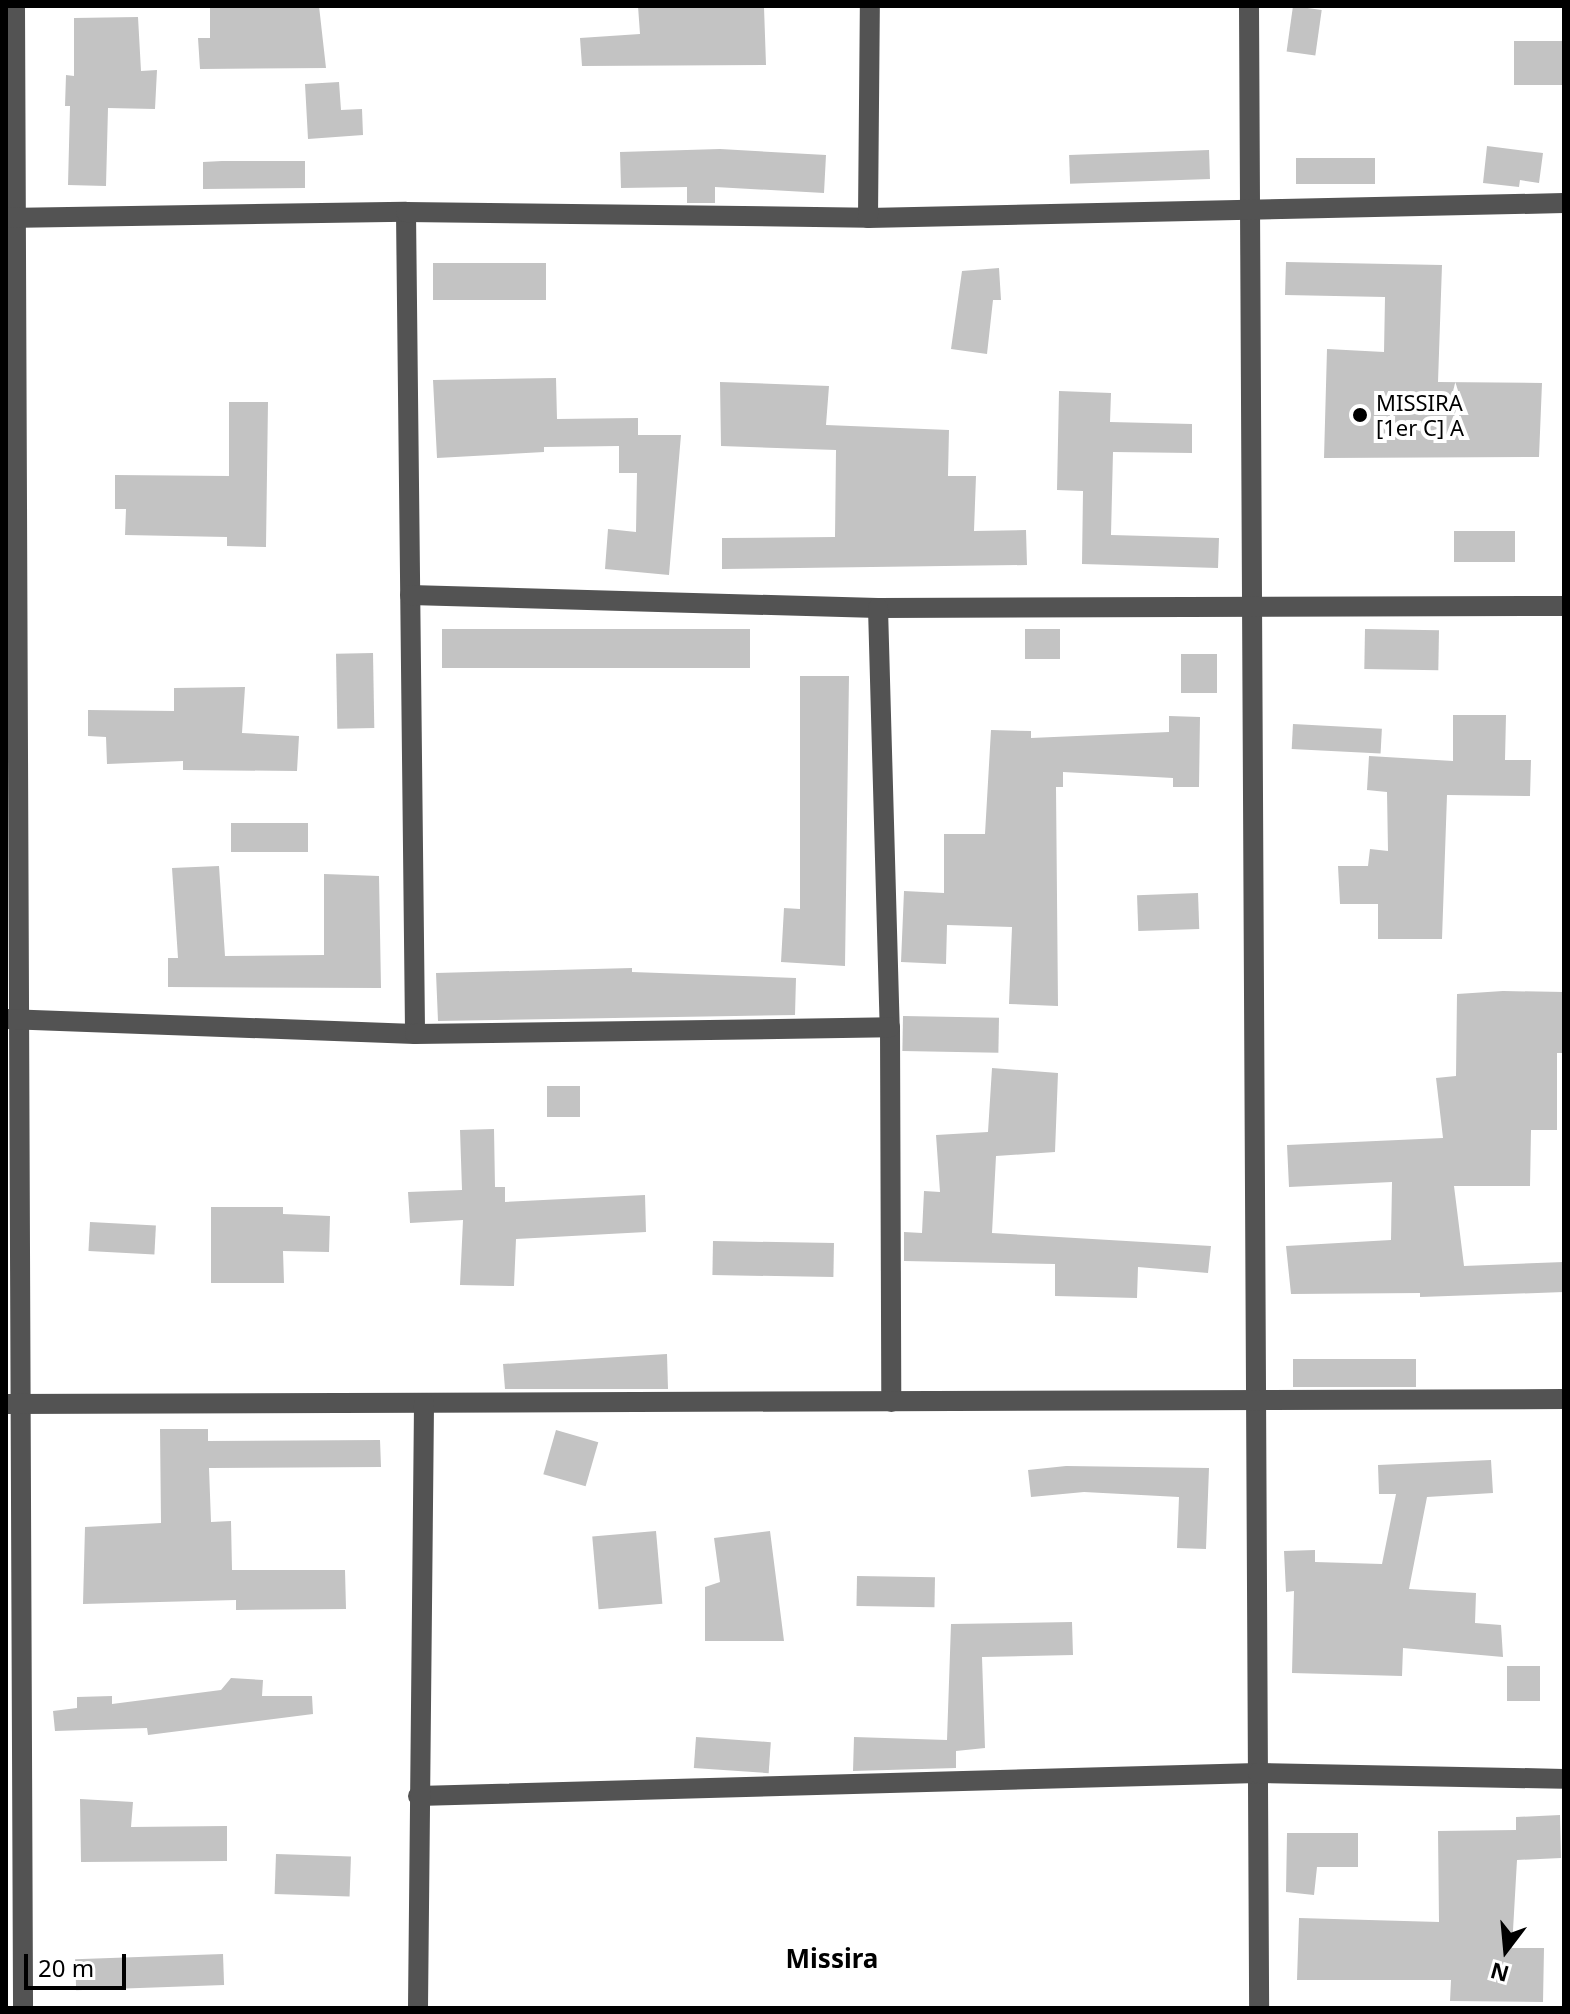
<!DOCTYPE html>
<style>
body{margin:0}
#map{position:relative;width:1570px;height:2014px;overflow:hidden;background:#fff;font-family:"Noto Sans",sans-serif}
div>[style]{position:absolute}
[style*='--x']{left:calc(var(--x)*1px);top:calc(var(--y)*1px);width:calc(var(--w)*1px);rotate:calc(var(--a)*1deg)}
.building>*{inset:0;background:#c3c3c3;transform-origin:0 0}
.minor>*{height:20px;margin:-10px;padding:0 10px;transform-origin:10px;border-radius:10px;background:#535353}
.dots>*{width:22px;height:22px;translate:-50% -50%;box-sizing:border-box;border:4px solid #fff;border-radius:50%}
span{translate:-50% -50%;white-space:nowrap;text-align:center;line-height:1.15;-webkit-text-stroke:8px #fff;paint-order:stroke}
.poi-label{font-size:22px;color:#000}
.left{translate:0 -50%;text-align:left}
.quarter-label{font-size:26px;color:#000;font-weight:700}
.frame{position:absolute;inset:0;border:8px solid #000;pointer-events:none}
.north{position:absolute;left:1466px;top:1910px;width:80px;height:80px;-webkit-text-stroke:6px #fff;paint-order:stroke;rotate:196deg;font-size:22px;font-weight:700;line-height:32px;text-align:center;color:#000}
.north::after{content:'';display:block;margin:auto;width:28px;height:36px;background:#000;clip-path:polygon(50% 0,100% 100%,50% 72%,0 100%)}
.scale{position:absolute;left:24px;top:1954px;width:102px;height:36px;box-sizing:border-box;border:4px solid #000;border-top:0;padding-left:10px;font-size:24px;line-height:28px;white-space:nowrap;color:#000;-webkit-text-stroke:6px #fff;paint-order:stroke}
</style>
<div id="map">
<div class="building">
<i style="clip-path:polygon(210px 6px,319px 6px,326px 68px,200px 69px,198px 38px,210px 38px)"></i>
<i style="clip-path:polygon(638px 6px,764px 7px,766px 65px,582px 66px,580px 38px,640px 34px)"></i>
<i style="left:1293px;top:6px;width:29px;height:46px;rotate:8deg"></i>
<i style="clip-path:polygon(138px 17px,141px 71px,157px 70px,155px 109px,108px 108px,106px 186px,68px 185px,70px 106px,65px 106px,66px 75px,74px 76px,74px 18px)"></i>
<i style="left:1514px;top:41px;width:50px;height:44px"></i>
<i style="clip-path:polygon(339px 82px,341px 110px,362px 109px,363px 135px,308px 139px,305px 84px)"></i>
<i style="clip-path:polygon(1487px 146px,1543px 153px,1539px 183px,1520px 180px,1519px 187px,1483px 183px)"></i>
<i style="clip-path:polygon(720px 149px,826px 155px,824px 193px,715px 187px,715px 203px,687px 203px,687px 187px,621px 188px,620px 152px)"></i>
<i style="left:1209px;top:150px;width:29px;height:140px;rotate:88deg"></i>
<i style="left:1375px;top:158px;width:26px;height:79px;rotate:90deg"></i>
<i style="clip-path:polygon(222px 161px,305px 161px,305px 188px,203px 189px,203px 162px)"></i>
<i style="clip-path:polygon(1286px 262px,1442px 265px,1438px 382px,1542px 383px,1539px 457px,1324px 458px,1327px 349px,1384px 352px,1385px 297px,1285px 295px)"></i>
<i style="left:433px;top:263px;width:113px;height:37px"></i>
<i style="clip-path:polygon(999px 268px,1001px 300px,993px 300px,987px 354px,951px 349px,962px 271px)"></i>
<i style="clip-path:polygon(556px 378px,557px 419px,638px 418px,638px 435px,681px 435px,669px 575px,605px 569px,608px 529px,636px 532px,637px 473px,619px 473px,619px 446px,544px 447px,544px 452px,437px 458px,433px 380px)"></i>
<i style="clip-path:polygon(720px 382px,829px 386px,826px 425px,949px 430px,948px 476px,976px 476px,974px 531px,1026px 530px,1027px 565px,722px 569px,722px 538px,835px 537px,836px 450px,721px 446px)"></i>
<i style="clip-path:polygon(1059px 391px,1111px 393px,1110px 422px,1192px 424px,1192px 453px,1113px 452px,1111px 535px,1219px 538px,1218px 568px,1082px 564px,1083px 491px,1057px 490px)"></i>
<i style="clip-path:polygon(229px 402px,268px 402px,266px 547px,227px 546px,227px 537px,125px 535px,126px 509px,115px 509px,115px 475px,229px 476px)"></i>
<i style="left:1454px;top:531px;width:61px;height:31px"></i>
<i style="left:750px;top:629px;width:39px;height:308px;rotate:90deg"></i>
<i style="left:1025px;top:629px;width:35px;height:30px"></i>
<i style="left:1365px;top:629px;width:74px;height:40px;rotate:1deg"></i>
<i style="left:373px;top:653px;width:75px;height:37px;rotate:89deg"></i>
<i style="left:1181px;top:654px;width:36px;height:39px"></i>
<i style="clip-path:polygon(800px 676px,849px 676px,845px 966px,781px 962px,784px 908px,800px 909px)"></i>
<i style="clip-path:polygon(245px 687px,242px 733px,299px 736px,297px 771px,183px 770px,183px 761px,107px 764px,106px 737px,88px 736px,88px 710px,174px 711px,174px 688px)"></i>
<i style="clip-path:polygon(1453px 715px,1506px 715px,1505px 760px,1531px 760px,1530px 796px,1447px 795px,1442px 939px,1378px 939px,1378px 904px,1340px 904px,1338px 866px,1368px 866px,1370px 849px,1388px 851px,1387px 792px,1367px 790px,1369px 756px,1453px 761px)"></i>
<i style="clip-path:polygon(1169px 716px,1200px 717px,1199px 787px,1173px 787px,1173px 778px,1063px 772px,1063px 787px,1056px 787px,1058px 1006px,1009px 1004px,1012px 927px,947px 925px,946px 964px,901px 962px,904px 891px,944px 893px,944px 834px,985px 834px,991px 730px,1031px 731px,1031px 738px,1169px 732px)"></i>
<i style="left:1293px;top:724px;width:89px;height:25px;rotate:3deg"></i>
<i style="left:231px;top:823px;width:77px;height:29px"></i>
<i style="clip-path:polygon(219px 866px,225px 956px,324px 955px,324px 874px,379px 876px,381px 988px,168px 987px,168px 958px,178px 958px,172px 868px)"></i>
<i style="left:1198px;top:893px;width:36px;height:61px;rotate:88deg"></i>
<i style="clip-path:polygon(632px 968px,632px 972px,796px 978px,795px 1015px,438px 1021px,436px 973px)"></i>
<i style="clip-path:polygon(1503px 991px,1564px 992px,1564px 1053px,1557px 1053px,1557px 1130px,1531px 1130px,1530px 1186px,1454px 1186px,1464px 1266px,1564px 1262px,1564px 1292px,1420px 1297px,1420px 1293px,1291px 1294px,1286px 1246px,1391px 1240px,1392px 1182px,1289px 1187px,1287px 1145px,1443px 1138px,1436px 1078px,1456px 1076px,1457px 994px)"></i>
<i style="left:903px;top:1016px;width:96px;height:35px;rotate:1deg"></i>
<i style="clip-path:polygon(992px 1068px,1058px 1073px,1055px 1152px,996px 1156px,992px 1233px,1211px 1246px,1208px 1273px,1138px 1267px,1137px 1298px,1055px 1296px,1055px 1264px,904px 1261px,904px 1232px,922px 1233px,924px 1191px,940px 1192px,936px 1135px,988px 1132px)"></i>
<i style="left:547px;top:1086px;width:33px;height:31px"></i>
<i style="clip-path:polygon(494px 1129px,495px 1187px,505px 1187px,505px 1202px,645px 1195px,646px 1232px,516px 1239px,514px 1286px,460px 1285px,463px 1220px,410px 1223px,408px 1192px,462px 1190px,460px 1130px)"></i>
<i style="clip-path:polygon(211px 1207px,283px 1207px,283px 1214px,330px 1216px,329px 1252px,283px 1251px,284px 1283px,211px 1283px)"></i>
<i style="left:90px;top:1222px;width:66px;height:29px;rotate:3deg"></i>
<i style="left:713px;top:1241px;width:121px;height:34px;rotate:1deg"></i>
<i style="clip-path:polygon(667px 1354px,668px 1389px,505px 1389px,503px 1364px)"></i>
<i style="left:1293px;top:1359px;width:123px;height:28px"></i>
<i style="clip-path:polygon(160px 1429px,208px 1429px,208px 1441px,380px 1440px,381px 1467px,209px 1468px,211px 1522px,231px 1521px,232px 1570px,345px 1570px,346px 1609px,236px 1610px,236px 1600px,83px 1604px,85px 1527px,161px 1523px)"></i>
<i style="left:556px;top:1430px;width:44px;height:46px;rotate:16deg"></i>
<i style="clip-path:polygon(1491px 1460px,1493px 1493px,1427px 1497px,1409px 1589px,1476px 1593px,1475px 1623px,1501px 1625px,1503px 1657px,1403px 1648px,1402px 1676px,1292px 1673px,1294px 1591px,1286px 1592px,1284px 1551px,1315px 1550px,1315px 1562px,1382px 1564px,1396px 1494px,1379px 1494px,1378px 1465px)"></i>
<i style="clip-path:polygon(1066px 1466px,1209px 1468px,1206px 1549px,1177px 1548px,1179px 1497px,1084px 1492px,1031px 1497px,1028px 1470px)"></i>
<i style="left:656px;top:1531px;width:73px;height:64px;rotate:85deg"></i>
<i style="clip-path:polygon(770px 1531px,784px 1641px,705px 1641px,705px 1587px,720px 1582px,714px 1538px)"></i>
<i style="left:857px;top:1576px;width:78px;height:30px;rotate:1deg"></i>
<i style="clip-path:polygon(1072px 1622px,1073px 1655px,982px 1657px,985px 1748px,956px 1751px,956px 1768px,853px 1771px,854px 1737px,947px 1740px,951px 1624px)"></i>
<i style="left:1507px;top:1666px;width:33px;height:35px"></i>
<i style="clip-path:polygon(231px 1678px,263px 1680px,262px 1696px,312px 1696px,313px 1714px,148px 1735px,147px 1728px,55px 1731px,53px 1711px,77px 1708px,77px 1697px,112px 1696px,112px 1704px,221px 1690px)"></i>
<i style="left:696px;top:1737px;width:75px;height:31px;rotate:4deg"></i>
<i style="clip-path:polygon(80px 1799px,133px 1802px,131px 1827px,227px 1826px,227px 1861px,81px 1862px)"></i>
<i style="clip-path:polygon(1560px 1815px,1561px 1858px,1517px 1860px,1512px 1948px,1544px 1948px,1543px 2002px,1450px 2001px,1451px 1980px,1297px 1980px,1299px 1918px,1439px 1922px,1438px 1831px,1516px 1830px,1516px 1817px)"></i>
<i style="clip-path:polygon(1287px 1833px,1358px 1833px,1358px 1867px,1317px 1867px,1314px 1895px,1286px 1892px)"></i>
<i style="left:276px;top:1854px;width:75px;height:40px;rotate:2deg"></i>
<i style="left:223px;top:1954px;width:31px;height:148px;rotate:88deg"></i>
</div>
<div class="minor">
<i style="--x:15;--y:6;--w:2002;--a:89.77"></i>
<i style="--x:1249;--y:6;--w:2002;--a:89.71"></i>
<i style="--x:406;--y:212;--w:822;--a:89.37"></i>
<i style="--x:6;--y:218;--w:400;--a:-0.9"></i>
<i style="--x:406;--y:212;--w:462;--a:0.7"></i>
<i style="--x:868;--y:218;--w:696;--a:-1.23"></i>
<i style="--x:868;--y:218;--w:212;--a:-89.5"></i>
<i style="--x:410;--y:595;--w:468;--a:1.6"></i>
<i style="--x:878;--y:608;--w:686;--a:-0.17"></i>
<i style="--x:878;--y:608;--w:419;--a:88.4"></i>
<i style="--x:890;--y:1027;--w:375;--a:89.8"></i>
<i style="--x:6;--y:1019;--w:409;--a:2.1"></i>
<i style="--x:415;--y:1034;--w:475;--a:-0.8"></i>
<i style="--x:6;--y:1404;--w:1558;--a:-0.18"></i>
<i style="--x:418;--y:1796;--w:840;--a:-1.57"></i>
<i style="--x:1258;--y:1773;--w:306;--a:1.1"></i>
<i style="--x:418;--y:2008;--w:605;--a:-89.43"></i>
</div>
<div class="dots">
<i style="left:1360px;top:415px;background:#000"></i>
</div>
<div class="poi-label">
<span class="left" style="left:1376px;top:415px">MISSIRA<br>[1er C] A</span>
</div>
<div class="quarter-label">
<span style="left:832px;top:1959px">Missira</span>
</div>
<div class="frame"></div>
<div class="north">N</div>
<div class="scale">20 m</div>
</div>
